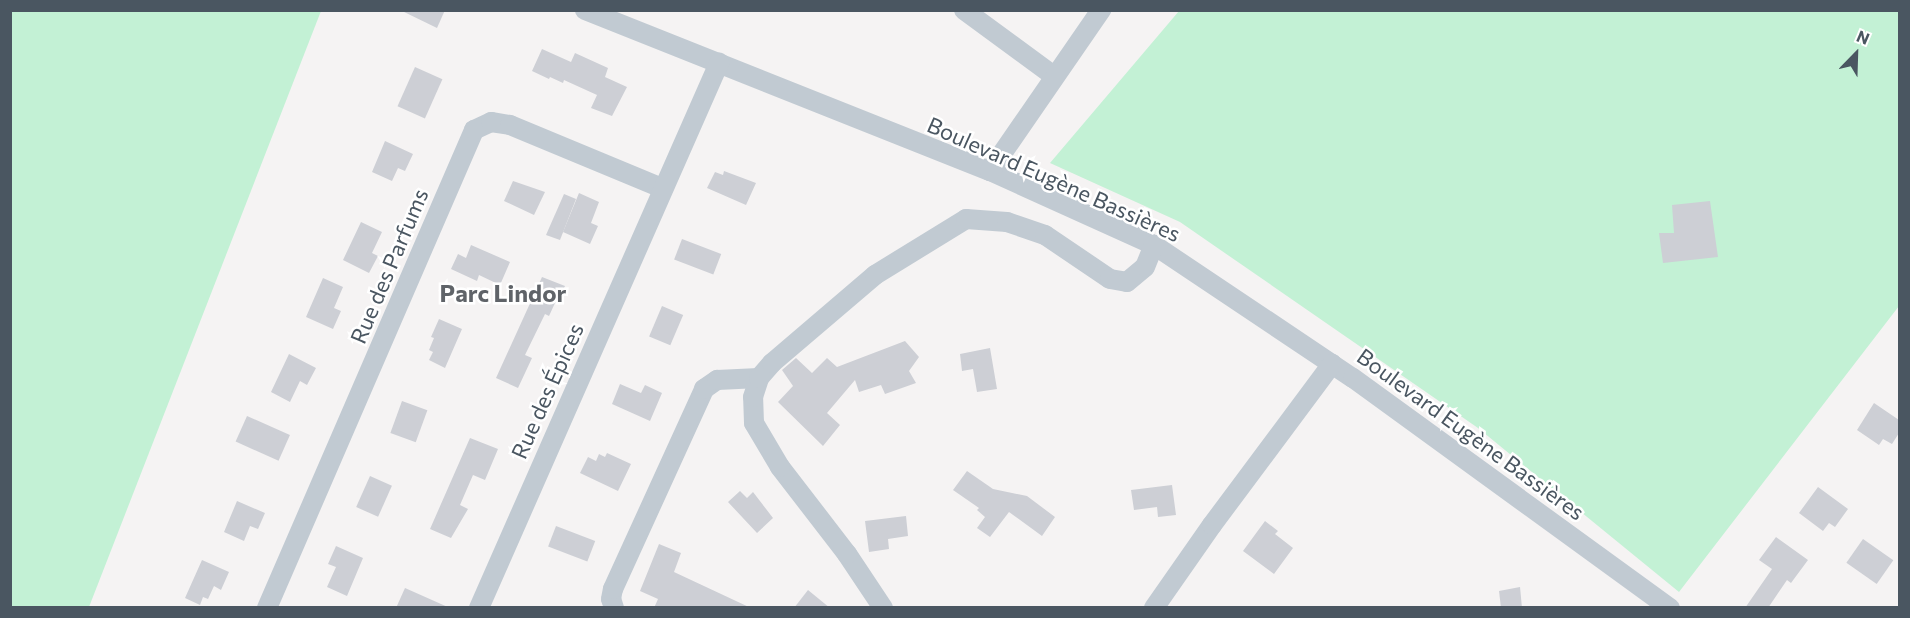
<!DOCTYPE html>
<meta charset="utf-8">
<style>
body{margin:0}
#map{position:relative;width:1910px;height:618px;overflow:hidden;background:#f5f3f3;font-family:Commissioner,sans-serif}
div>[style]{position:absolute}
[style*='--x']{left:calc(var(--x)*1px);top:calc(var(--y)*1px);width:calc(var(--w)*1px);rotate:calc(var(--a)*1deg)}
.green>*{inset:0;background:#c3f1d5}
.building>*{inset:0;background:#cdcfd5;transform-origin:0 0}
.minor>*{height:20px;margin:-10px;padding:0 10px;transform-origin:10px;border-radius:10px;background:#c1cad2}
span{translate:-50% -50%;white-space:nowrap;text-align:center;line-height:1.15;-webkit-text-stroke:5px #fff;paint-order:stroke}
.street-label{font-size:22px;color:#4a5661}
.neighbourhood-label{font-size:24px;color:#5f6368;font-weight:700}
.frame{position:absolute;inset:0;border:12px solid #4a5661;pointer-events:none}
.north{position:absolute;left:1826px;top:24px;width:60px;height:60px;-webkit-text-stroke:4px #fff;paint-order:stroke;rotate:23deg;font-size:16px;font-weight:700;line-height:24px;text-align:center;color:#4a5661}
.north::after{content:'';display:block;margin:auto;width:21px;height:27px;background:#4a5661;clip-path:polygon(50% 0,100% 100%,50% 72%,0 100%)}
</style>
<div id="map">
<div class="green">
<i style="clip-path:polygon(10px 11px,321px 11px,89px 607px,11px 607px)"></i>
<i style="clip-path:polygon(1179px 11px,1899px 11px,1899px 306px,1679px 592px,1478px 428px,1180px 222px,1050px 163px)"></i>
</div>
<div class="building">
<i style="clip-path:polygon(400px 10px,445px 10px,437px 28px)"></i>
<i style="clip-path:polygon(542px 49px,571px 62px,575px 53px,608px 68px,605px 77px,627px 87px,612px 116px,591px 108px,597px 95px,564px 80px,563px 83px,550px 77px,549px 79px,532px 71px)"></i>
<i style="left:415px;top:67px;width:30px;height:43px;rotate:24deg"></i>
<i style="clip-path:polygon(385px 141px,413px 154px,405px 171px,398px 168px,392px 181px,372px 172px)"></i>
<i style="clip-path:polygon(724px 171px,756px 183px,746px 205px,707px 188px,715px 172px,723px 175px)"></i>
<i style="clip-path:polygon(513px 181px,545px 192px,534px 215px,504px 201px)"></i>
<i style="clip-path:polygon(579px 193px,599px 202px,591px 223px,598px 226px,590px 244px,563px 232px)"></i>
<i style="clip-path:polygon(564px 194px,576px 199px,560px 240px,546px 235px)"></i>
<i style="clip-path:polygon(1710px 201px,1718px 257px,1663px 263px,1659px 233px,1674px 233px,1672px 205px)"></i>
<i style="clip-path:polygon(361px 222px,382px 232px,372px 253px,378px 256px,369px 273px,343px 260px)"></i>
<i style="left:682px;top:239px;width:42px;height:22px;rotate:21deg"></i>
<i style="clip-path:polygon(471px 245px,510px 262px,500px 285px,479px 275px,477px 281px,451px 269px,458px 254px,466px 258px)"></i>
<i style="clip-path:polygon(542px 277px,565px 286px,557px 304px,555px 303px,549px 316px,545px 314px,525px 355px,532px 358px,518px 388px,496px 378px)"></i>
<i style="clip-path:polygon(323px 278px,343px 287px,334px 308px,341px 311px,333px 329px,306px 317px)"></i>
<i style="left:662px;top:306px;width:23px;height:33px;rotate:23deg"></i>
<i style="clip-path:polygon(439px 319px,462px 329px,445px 368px,429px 360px,433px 352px,429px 350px,434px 338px,431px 337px)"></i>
<i style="clip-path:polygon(905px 341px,919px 357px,909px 371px,916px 383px,885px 394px,881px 385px,859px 392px,855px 380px,827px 413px,840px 425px,823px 446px,778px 402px,793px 386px,782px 370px,796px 358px,812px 373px,827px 358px,837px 367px)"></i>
<i style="clip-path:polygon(990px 348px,997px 389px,977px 392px,973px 369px,962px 371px,960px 354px)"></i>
<i style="clip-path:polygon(289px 354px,316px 368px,307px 385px,300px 381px,290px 402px,271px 392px)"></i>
<i style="clip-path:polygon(620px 384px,641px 393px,645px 385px,662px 393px,650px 421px,612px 404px)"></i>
<i style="left:402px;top:401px;width:27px;height:34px;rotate:20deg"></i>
<i style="clip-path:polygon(1874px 403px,1899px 420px,1899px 433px,1892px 444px,1883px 439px,1879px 445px,1857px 430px)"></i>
<i style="left:247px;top:416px;width:47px;height:28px;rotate:24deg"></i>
<i style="clip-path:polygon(470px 438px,498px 449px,485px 480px,473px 475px,460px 505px,468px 509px,451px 538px,430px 529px)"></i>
<i style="clip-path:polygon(607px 453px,631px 464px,618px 491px,580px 473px,588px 457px,596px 461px,599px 454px,605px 457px)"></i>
<i style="clip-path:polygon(967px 471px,993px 489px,1027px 496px,1055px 517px,1042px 536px,1009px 512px,990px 537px,977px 528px,985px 517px,977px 510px,979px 508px,953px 490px)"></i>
<i style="left:370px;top:476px;width:24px;height:34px;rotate:24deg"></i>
<i style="clip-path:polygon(1172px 485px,1176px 515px,1158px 517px,1157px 507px,1134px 510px,1131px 490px)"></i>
<i style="clip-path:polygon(1818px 487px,1848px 509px,1835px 527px,1829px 523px,1823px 531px,1799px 513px)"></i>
<i style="clip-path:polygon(740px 491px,747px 498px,753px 492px,773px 518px,757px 533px,728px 502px)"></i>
<i style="clip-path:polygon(237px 501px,265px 513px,258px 529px,250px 526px,244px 541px,224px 532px)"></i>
<i style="clip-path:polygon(906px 516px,908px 536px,888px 539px,889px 549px,869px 552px,865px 521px)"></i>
<i style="clip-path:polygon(1265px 521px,1278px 531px,1275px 534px,1293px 548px,1274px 574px,1243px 551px)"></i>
<i style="left:556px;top:526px;width:42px;height:22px;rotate:21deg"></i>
<i style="clip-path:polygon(1776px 537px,1808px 560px,1791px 583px,1787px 580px,1768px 608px,1745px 608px,1772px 569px,1759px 560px)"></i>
<i style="left:1863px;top:539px;width:37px;height:29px;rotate:35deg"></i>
<i style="clip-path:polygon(659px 544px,681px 553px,674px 572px,751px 608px,654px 608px,658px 599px,640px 591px)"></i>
<i style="clip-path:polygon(336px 546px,363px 558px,347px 596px,327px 587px,336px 567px,328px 564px)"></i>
<i style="clip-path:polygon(202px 560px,229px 572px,221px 590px,214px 586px,208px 599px,203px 597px,200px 605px,185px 598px)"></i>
<i style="clip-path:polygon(1520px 587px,1522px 608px,1501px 608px,1499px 591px)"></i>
<i style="clip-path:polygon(405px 588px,450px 608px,396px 608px)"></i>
<i style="clip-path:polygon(808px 590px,830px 608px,794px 608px)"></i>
</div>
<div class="minor">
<i style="--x:585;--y:10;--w:436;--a:21.7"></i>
<i style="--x:990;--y:171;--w:180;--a:24.3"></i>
<i style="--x:1154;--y:245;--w:239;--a:33.8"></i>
<i style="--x:1353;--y:378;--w:392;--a:36"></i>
<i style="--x:964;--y:10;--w:112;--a:36.3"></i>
<i style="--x:990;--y:171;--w:196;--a:-55.4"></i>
<i style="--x:267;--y:608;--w:521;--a:-66.58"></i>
<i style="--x:474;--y:130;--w:19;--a:-25"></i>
<i style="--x:491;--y:122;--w:19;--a:9"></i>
<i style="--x:510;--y:125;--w:165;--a:22.5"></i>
<i style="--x:479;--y:608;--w:596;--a:-66.23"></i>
<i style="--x:614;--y:608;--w:9;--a:-108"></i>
<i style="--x:611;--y:599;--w:10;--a:-79"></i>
<i style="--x:613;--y:589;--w:220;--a:-65.5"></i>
<i style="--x:704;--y:389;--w:16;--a:-35"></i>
<i style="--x:717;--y:380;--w:42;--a:-2.7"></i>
<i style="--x:883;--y:608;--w:65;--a:-123.7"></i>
<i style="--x:847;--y:554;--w:110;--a:-127.6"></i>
<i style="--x:780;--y:467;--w:51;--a:-120.6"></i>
<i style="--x:754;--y:423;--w:26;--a:-92"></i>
<i style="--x:753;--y:397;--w:20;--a:-72"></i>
<i style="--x:759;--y:378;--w:20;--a:-49"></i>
<i style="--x:772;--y:363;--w:135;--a:-40.5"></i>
<i style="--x:875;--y:275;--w:107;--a:-31.6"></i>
<i style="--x:966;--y:219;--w:41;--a:4.2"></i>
<i style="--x:1007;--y:222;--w:40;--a:18.9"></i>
<i style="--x:1045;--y:235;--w:78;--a:34.1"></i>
<i style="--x:1110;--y:279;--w:17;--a:10"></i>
<i style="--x:1127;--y:282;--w:23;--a:-40"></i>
<i style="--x:1145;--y:267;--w:24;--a:-68"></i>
<i style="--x:1154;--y:608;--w:101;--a:-55.1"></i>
<i style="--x:1212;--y:525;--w:201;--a:-53.3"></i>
</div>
<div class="street-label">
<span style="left:1054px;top:179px;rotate:24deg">Boulevard Eugène Bassières</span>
<span style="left:389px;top:266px;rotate:-67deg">Rue des Parfums</span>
<span style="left:547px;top:391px;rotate:-66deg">Rue des Épices</span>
<span style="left:1471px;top:434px;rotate:36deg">Boulevard Eugène Bassières</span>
</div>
<div class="neighbourhood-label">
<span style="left:503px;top:293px">Parc Lindor</span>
</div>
<div class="frame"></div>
<div class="north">N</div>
</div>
